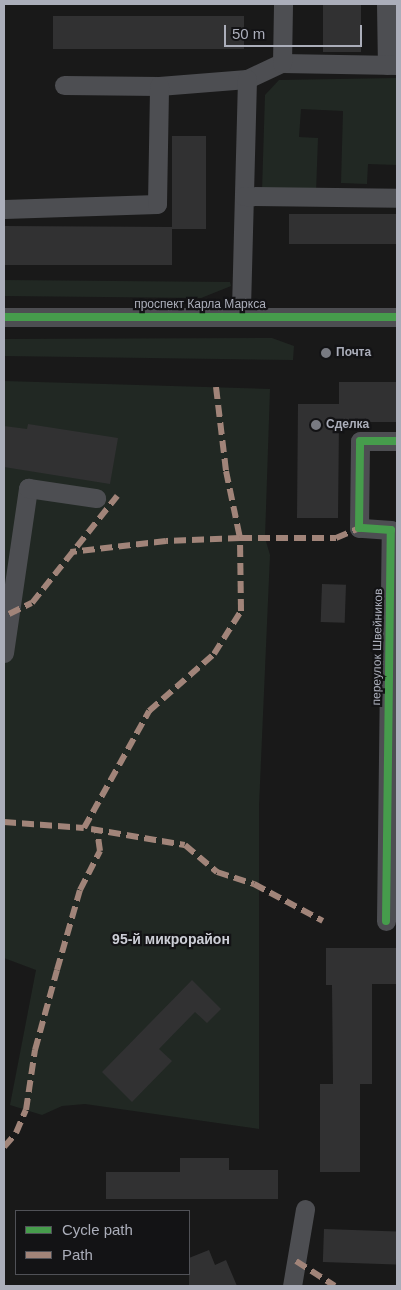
<!DOCTYPE html>
<meta charset="utf-8">
<style>
body{margin:0}
#map{position:relative;width:401px;height:1290px;overflow:hidden;background:#191919;font-family:Helvetica,sans-serif}
div>[style]{position:absolute}
[style*='--x']{left:calc(var(--x)*1px);top:calc(var(--y)*1px);width:calc(var(--w)*1px);rotate:calc(var(--a)*1deg)}
.green>*{inset:0;background:#212823}
.building>*{inset:0;background:#313132;transform-origin:0 0}
.minor>*{height:19px;margin:-9.5px;padding:0 9.5px;transform-origin:9.5px;border-radius:9.5px;background:#4d4e52}
.quiet>*{height:6px;margin-top:-3px;transform-origin:0;background:repeating-linear-gradient(90deg,#a18479 0 12px,transparent 0 18px)}
.cycleway>*{height:8px;margin:-4px;padding:0 4px;transform-origin:4px;border-radius:4px;background:#469c4c}
.dots>*{width:14px;height:14px;translate:-50% -50%;box-sizing:border-box;border:2px solid #131315;border-radius:50%}
span{translate:-50% -50%;white-space:nowrap;text-align:center;line-height:1.15;-webkit-text-stroke:4.5px #131315;paint-order:stroke}
.street-label{font-size:12px;color:#abaeba}
.poi-label{font-size:12px;color:#abaeba;font-weight:700}
.left{translate:0 -50%;text-align:left}
.neighbourhood-label{font-size:14px;color:#ccced6;font-weight:700}
.frame{position:absolute;inset:0;border:5px solid #abaeba;pointer-events:none}
.legend{position:absolute;left:15px;top:1210px;width:175px;height:65px;box-sizing:border-box;background:#131315;border:1px solid #505157;margin:0;padding:6px 9px;list-style:none;font-size:15px;color:#abaeba}
.legend li{display:flex;align-items:center;gap:10px;height:25px}
.legend b{width:25px;border:1px solid #505157}
.scale{position:absolute;left:224px;top:25px;width:138px;height:22px;box-sizing:border-box;border:2px solid #abaeba;border-top:0;padding-left:6px;font-size:15px;line-height:18px;white-space:nowrap;color:#abaeba;-webkit-text-stroke:4px #131315;paint-order:stroke}
</style>
<div id="map">
<div class="green">
<i style="clip-path:polygon(397px 78px,397px 165px,368px 164px,367px 184px,341px 183px,343px 111px,301px 109px,299px 137px,318px 138px,316px 193px,262px 191px,265px 95px,279px 80px)"></i>
<i style="clip-path:polygon(4px 280px,230px 282px,231px 286px,201px 298px,4px 296px)"></i>
<i style="clip-path:polygon(272px 338px,294px 346px,293px 360px,4px 356px,4px 339px)"></i>
<i style="clip-path:polygon(4px 381px,270px 389px,265px 538px,270px 555px,259px 806px,259px 1129px,85px 1104px,62px 1106px,42px 1115px,10px 1105px,36px 970px,4px 958px)"></i>
</div>
<div class="building">
<i style="left:323px;top:4px;width:38px;height:48px"></i>
<i style="left:244px;top:16px;width:33px;height:191px;rotate:90deg"></i>
<i style="clip-path:polygon(172px 136px,206px 136px,206px 229px,172px 229px,172px 265px,4px 265px,4px 226px,172px 227px)"></i>
<i style="left:289px;top:214px;width:108px;height:30px"></i>
<i style="clip-path:polygon(339px 382px,397px 382px,397px 422px,339px 422px,338px 518px,297px 518px,298px 404px,339px 404px)"></i>
<i style="clip-path:polygon(28px 424px,118px 438px,110px 484px,4px 467px,4px 426px,27px 429px)"></i>
<i style="left:322px;top:584px;width:24px;height:38px;rotate:2deg"></i>
<i style="clip-path:polygon(326px 948px,397px 948px,397px 984px,372px 984px,372px 1084px,360px 1084px,360px 1172px,320px 1172px,320px 1084px,333px 1084px,332px 985px,326px 985px)"></i>
<i style="clip-path:polygon(192px 980px,221px 1009px,207px 1023px,195px 1012px,159px 1049px,172px 1061px,132px 1102px,102px 1072px)"></i>
<i style="clip-path:polygon(180px 1158px,229px 1158px,229px 1170px,278px 1170px,278px 1199px,106px 1199px,106px 1172px,180px 1172px)"></i>
<i style="left:324px;top:1229px;width:73px;height:33px;rotate:2deg"></i>
<i style="clip-path:polygon(209px 1250px,215px 1265px,226px 1260px,237px 1286px,189px 1286px,189px 1258px)"></i>
</div>
<div class="minor">
<i style="--x:386;--y:4;--w:61;--a:89.1"></i>
<i style="--x:282;--y:63;--w:115;--a:1"></i>
<i style="--x:247;--y:79;--w:38;--a:-25"></i>
<i style="--x:282;--y:63;--w:59;--a:-89"></i>
<i style="--x:64;--y:85;--w:95;--a:0.6"></i>
<i style="--x:159;--y:86;--w:88;--a:-4.5"></i>
<i style="--x:247;--y:79;--w:237;--a:91.5"></i>
<i style="--x:244;--y:196;--w:153;--a:0.7"></i>
<i style="--x:4;--y:209;--w:153;--a:-1.9"></i>
<i style="--x:157;--y:204;--w:118;--a:-89"></i>
<i style="--x:4;--y:317;--w:393;--a:0"></i>
<i style="--x:4;--y:653;--w:167;--a:-81.7"></i>
<i style="--x:28;--y:488;--w:69;--a:8.4"></i>
<i style="--x:386;--y:921;--w:391;--a:-89.3"></i>
<i style="--x:391;--y:530;--w:32;--a:-176"></i>
<i style="--x:359;--y:528;--w:87;--a:-89.3"></i>
<i style="--x:360;--y:441;--w:37;--a:0"></i>
<i style="--x:292;--y:1286;--w:78;--a:-80.4"></i>
</div>
<div class="quiet">
<i style="--x:216;--y:387;--w:85;--a:83.2"></i>
<i style="--x:226;--y:471;--w:68;--a:78.2"></i>
<i style="--x:240;--y:538;--w:96;--a:0"></i>
<i style="--x:336;--y:538;--w:25;--a:-23"></i>
<i style="--x:9;--y:614;--w:25;--a:-26"></i>
<i style="--x:32;--y:603;--w:137;--a:-51.5"></i>
<i style="--x:4;--y:822;--w:80;--a:4.3"></i>
<i style="--x:84;--y:828;--w:134;--a:-60.9"></i>
<i style="--x:149;--y:711;--w:86;--a:-41.2"></i>
<i style="--x:214;--y:654;--w:51;--a:-57.9"></i>
<i style="--x:241;--y:611;--w:73;--a:-90.8"></i>
<i style="--x:240;--y:538;--w:74;--a:177.7"></i>
<i style="--x:166;--y:541;--w:96;--a:173.4"></i>
<i style="--x:91;--y:829;--w:95;--a:9.7"></i>
<i style="--x:185;--y:845;--w:42;--a:40.2"></i>
<i style="--x:217;--y:872;--w:39;--a:18"></i>
<i style="--x:254;--y:884;--w:78;--a:28.2"></i>
<i style="--x:4;--y:1147;--w:18;--a:-49"></i>
<i style="--x:16;--y:1133;--w:25;--a:-67"></i>
<i style="--x:26;--y:1110;--w:61;--a:-81.5"></i>
<i style="--x:35;--y:1050;--w:83;--a:-74.6"></i>
<i style="--x:57;--y:970;--w:83;--a:-74"></i>
<i style="--x:80;--y:890;--w:44;--a:-62.9"></i>
<i style="--x:100;--y:851;--w:22;--a:-98"></i>
<i style="--x:296;--y:1261;--w:46;--a:32.7"></i>
</div>
<div class="cycleway">
<i style="--x:4;--y:317;--w:393;--a:0"></i>
<i style="--x:386;--y:921;--w:391;--a:-89.3"></i>
<i style="--x:391;--y:530;--w:32;--a:-176"></i>
<i style="--x:359;--y:528;--w:87;--a:-89.3"></i>
<i style="--x:360;--y:441;--w:37;--a:0"></i>
</div>
<div class="dots">
<i style="left:326px;top:353px;background:#787a82"></i>
<i style="left:316px;top:425px;background:#787a82"></i>
</div>
<div class="street-label">
<span style="left:200px;top:305px">проспект Карла Маркса</span>
<span style="left:378px;top:647px;rotate:-89deg">переулок Швейников</span>
</div>
<div class="poi-label">
<span class="left" style="left:336px;top:353px">Почта</span>
<span class="left" style="left:326px;top:425px">Сделка</span>
</div>
<div class="neighbourhood-label">
<span style="left:171px;top:939px">95-й микрорайон</span>
</div>
<div class="frame"></div>
<ul class="legend">
<li><b style="height:6px;background:#469c4c"></b>Cycle path</li>
<li><b style="height:6px;background:#a18479"></b>Path</li>
</ul>
<div class="scale">50 m</div>
</div>
